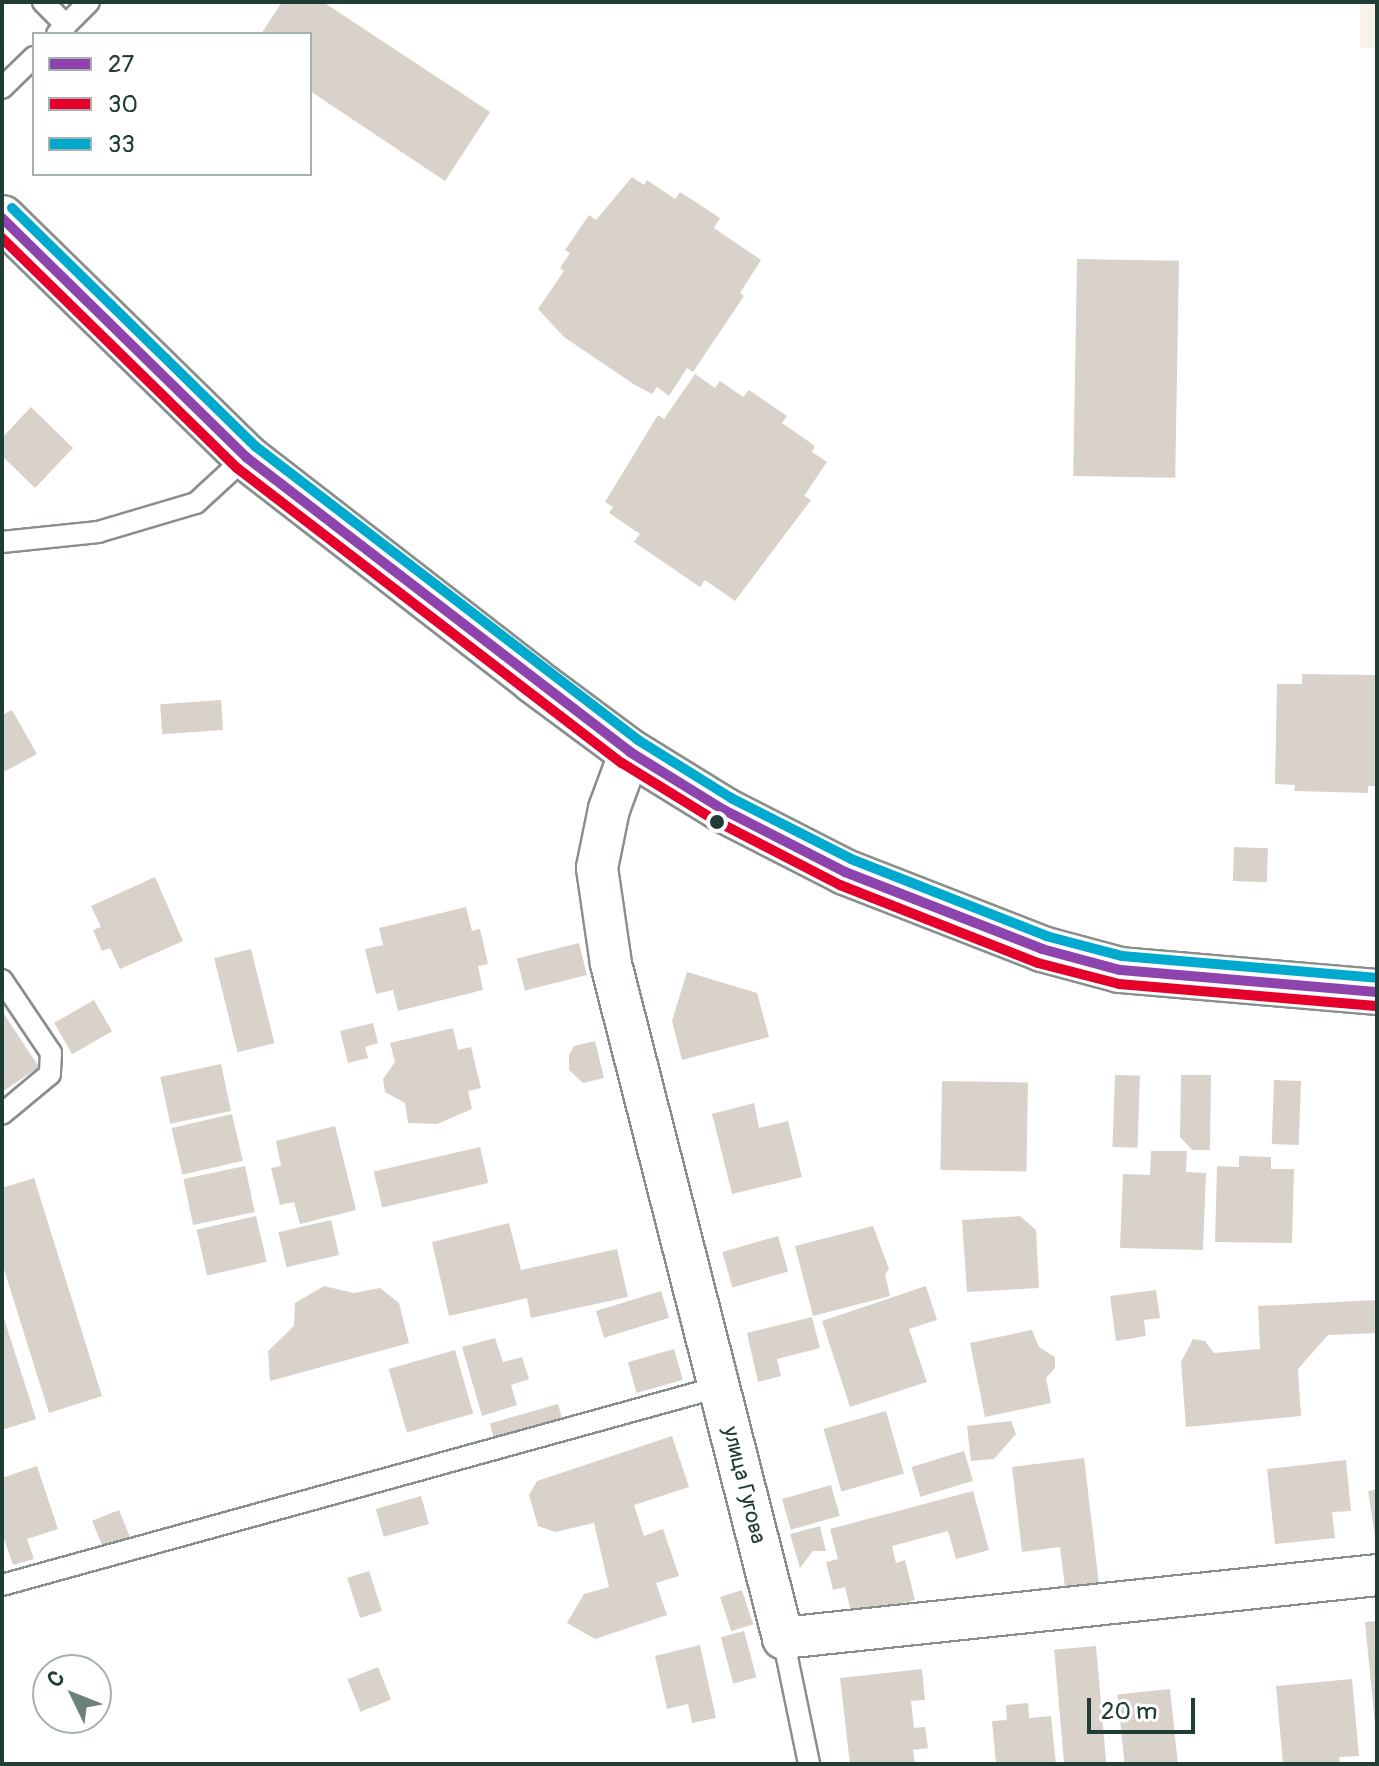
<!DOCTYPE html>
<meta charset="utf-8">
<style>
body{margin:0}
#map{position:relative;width:1379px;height:1766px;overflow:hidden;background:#fff;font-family:Pangolin,sans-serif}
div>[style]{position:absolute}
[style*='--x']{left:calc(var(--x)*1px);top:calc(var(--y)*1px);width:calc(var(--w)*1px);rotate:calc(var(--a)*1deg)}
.built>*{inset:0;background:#f8f2eb;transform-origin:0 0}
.building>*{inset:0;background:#d9d2ca;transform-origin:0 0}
.roads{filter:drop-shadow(2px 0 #898f8d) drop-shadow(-2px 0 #898f8d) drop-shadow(0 2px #898f8d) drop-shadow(0 -2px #898f8d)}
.lane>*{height:20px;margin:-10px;padding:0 10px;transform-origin:10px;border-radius:10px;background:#fff}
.street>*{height:40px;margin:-20px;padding:0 20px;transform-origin:20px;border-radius:20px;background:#fff}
.secondary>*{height:44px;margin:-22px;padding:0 22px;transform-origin:22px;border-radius:22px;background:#fff}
.bus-1>*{height:10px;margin:-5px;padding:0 5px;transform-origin:5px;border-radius:5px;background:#8e44ad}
.bus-2>*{height:10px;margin:-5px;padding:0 5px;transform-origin:5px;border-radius:5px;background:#e4002b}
.bus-3>*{height:10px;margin:-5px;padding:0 5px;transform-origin:5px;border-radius:5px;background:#00a9ce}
.dots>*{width:22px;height:22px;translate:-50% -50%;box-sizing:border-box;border:4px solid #fff;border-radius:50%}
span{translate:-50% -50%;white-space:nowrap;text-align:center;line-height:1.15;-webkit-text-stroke:8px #fff;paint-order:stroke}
.street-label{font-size:22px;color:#1f3d34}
.frame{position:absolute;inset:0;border:4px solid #1f3d34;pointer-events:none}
.legend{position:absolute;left:32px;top:32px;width:280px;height:144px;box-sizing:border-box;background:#fff;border:2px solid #a5b1ae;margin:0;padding:10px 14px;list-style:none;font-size:24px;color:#1f3d34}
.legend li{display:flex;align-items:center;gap:16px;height:40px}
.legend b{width:40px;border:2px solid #a5b1ae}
.north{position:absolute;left:32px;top:1654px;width:80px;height:80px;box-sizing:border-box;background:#fff;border:2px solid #a5b1ae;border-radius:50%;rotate:313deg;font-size:22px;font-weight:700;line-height:32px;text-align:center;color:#1f3d34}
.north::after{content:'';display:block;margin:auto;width:28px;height:36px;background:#6d817b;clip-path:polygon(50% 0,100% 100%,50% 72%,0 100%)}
.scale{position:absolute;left:1087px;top:1698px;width:108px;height:36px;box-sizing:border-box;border:4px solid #1f3d34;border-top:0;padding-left:10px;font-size:24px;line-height:28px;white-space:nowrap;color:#1f3d34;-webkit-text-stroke:6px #fff;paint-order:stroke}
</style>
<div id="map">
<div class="built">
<i style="left:1360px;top:2px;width:17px;height:46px"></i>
</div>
<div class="building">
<i style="clip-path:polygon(282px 2px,323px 2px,490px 112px,445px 181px,310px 91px,310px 34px,261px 34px)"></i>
<i style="clip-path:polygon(632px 177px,644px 185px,647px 180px,675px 199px,680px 192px,720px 218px,714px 228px,761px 260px,740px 293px,744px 296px,693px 372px,687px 368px,669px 396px,657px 387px,652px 394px,635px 385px,564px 337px,538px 309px,564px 271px,560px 268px,570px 253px,565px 250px,589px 215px,596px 220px)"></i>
<i style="left:1077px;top:259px;width:102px;height:217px;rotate:1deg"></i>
<i style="clip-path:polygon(695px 374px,715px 388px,720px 381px,743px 397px,749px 390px,787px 416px,782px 423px,815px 446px,812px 452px,827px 462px,804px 496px,811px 500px,735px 601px,705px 580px,700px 587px,634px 542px,640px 534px,609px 513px,613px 507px,605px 502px,658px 415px,664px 419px)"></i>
<i style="clip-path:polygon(31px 407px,73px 448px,35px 488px,2px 456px,2px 438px)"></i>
<i style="clip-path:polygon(1302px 674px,1377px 675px,1377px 786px,1368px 786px,1368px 793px,1294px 791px,1295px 785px,1275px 784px,1277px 684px,1302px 684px)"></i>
<i style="left:221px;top:700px;width:30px;height:61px;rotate:86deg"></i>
<i style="clip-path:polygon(12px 710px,37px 754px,2px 773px,2px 715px)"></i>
<i style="left:1234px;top:847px;width:34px;height:34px;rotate:2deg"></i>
<i style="clip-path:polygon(155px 877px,183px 941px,120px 969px,110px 948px,102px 951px,93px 930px,101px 927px,91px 906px)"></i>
<i style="clip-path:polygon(466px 907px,472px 931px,480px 929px,488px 964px,478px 966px,483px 990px,398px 1011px,393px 990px,376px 994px,365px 949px,383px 945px,379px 928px)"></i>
<i style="left:579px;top:943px;width:33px;height:64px;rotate:76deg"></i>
<i style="left:251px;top:949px;width:97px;height:38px;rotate:76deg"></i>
<i style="clip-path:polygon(687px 972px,757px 993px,769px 1037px,682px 1060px,672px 1021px)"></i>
<i style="left:94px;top:1000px;width:36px;height:46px;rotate:60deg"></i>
<i style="clip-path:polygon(4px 1014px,39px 1067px,2px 1092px,2px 1016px)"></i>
<i style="clip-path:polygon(373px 1023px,378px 1043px,365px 1047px,368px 1058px,348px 1063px,340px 1031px)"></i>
<i style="clip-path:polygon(453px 1028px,458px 1050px,471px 1047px,481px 1088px,468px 1091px,472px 1109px,437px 1124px,408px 1123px,405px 1103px,385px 1092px,383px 1079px,395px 1062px,390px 1043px)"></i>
<i style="clip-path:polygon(595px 1041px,604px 1078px,583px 1083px,569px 1070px,569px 1055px,574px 1046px)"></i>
<i style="left:221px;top:1064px;width:48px;height:62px;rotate:78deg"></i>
<i style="left:1115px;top:1075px;width:25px;height:72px;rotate:2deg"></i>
<i style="clip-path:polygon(1181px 1075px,1211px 1075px,1210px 1150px,1192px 1150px,1180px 1137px)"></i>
<i style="left:1274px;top:1080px;width:27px;height:64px;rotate:2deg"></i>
<i style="left:942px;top:1081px;width:86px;height:89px;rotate:1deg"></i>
<i style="clip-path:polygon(754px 1103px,759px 1128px,788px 1121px,802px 1177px,732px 1194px,712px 1114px)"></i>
<i style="left:232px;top:1114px;width:48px;height:62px;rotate:77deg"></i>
<i style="clip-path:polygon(335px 1126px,356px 1210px,300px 1224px,294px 1202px,280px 1205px,271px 1168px,281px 1166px,276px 1141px)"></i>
<i style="left:480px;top:1147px;width:37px;height:109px;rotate:77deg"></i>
<i style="clip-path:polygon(1151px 1151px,1187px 1151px,1186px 1172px,1206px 1173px,1203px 1250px,1120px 1248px,1123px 1174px,1150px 1175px)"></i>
<i style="clip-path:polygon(1239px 1156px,1271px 1157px,1271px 1169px,1294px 1169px,1292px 1243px,1215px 1242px,1217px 1166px,1239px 1167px)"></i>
<i style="left:245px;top:1166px;width:47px;height:63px;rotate:78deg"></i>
<i style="clip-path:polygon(34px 1178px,102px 1396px,49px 1413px,2px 1263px,2px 1188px)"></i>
<i style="left:256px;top:1216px;width:47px;height:61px;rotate:77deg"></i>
<i style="clip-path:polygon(1020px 1216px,1036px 1230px,1039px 1288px,967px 1292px,962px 1220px)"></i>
<i style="left:331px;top:1220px;width:36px;height:54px;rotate:77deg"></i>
<i style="clip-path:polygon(509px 1223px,521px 1270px,617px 1249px,628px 1297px,531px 1318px,527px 1298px,449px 1316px,432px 1242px)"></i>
<i style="clip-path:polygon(873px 1226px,889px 1269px,885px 1274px,890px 1296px,813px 1316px,795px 1246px)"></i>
<i style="left:778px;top:1236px;width:37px;height:58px;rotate:74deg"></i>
<i style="clip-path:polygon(324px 1286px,354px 1293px,380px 1288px,399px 1303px,409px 1343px,270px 1381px,268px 1351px,294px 1326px,295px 1303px)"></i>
<i style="clip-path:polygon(926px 1286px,937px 1320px,909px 1329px,927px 1382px,850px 1407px,822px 1321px)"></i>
<i style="clip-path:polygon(1156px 1290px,1160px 1318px,1144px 1320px,1146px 1336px,1116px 1341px,1110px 1296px)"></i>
<i style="left:661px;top:1291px;width:28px;height:68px;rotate:73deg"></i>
<i style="clip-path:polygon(1377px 1300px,1377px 1333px,1328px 1335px,1298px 1369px,1301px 1416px,1186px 1427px,1181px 1362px,1193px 1339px,1205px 1341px,1214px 1353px,1260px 1349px,1258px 1306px)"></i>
<i style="clip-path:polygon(2px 1312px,36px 1419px,2px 1430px)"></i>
<i style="clip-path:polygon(812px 1317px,820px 1348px,777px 1359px,781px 1376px,758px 1382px,747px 1333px)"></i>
<i style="clip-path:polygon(1032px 1330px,1039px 1347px,1055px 1357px,1055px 1368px,1046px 1378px,1051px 1403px,985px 1417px,970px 1343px)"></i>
<i style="clip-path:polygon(495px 1338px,503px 1362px,522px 1357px,529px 1379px,511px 1385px,517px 1405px,482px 1416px,462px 1347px)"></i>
<i style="left:674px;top:1349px;width:32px;height:48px;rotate:74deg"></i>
<i style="left:455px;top:1350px;width:66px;height:69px;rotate:74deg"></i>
<i style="left:558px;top:1404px;width:22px;height:71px;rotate:74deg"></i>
<i style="left:886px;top:1411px;width:65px;height:65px;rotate:74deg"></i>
<i style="clip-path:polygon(1011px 1421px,1016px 1434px,994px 1459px,971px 1461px,967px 1426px)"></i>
<i style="clip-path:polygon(672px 1436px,689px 1487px,634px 1505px,644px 1536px,663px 1529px,679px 1576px,656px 1583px,667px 1615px,595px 1639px,567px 1623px,584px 1594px,609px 1587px,594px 1523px,555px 1532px,538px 1526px,529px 1495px,537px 1481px)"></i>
<i style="left:964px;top:1451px;width:31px;height:55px;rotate:73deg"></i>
<i style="clip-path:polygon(1084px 1458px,1099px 1584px,1065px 1588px,1060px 1547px,1022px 1552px,1012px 1467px)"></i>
<i style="clip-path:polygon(1346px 1460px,1351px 1511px,1332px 1512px,1335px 1538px,1275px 1544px,1267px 1469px)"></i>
<i style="clip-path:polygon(37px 1466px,58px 1529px,27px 1539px,34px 1559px,13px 1565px,2px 1533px,2px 1478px)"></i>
<i style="left:831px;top:1485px;width:32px;height:51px;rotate:74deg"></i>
<i style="clip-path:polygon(1377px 1489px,1377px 1536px,1375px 1536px,1368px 1491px)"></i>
<i style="clip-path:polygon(973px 1491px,989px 1550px,956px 1559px,948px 1531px,892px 1546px,896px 1563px,905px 1560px,915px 1600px,852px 1616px,845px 1587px,833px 1590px,826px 1562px,838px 1559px,830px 1529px)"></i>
<i style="left:421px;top:1496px;width:29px;height:47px;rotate:74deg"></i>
<i style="left:119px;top:1510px;width:35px;height:29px;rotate:68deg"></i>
<i style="clip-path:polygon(820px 1526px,826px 1551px,813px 1551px,800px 1568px,790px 1534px)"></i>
<i style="left:369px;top:1571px;width:42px;height:23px;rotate:72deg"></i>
<i style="left:742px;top:1590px;width:36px;height:23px;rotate:72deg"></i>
<i style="clip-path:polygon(1377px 1621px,1377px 1724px,1375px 1724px,1365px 1622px)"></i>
<i style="left:744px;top:1631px;width:48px;height:24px;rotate:75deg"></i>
<i style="clip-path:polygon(700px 1645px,716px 1718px,692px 1723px,688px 1704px,667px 1709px,655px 1656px)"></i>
<i style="left:1096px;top:1646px;width:119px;height:42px;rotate:85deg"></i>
<i style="left:378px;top:1667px;width:35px;height:33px;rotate:68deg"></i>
<i style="clip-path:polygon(922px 1669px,925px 1700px,911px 1701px,914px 1728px,925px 1727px,928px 1748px,913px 1750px,915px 1764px,850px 1764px,840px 1678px)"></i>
<i style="clip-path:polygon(1352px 1679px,1359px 1756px,1339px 1757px,1340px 1764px,1283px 1764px,1276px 1686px)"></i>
<i style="left:1170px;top:1689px;width:75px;height:53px;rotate:84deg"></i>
<i style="clip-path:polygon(1028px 1703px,1029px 1718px,1051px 1716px,1056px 1764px,996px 1764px,992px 1721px,1007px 1720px,1006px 1705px)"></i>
</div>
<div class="roads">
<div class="lane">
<i style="--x:43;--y:2;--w:33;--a:45"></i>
<i style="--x:57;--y:34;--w:45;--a:-45"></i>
<i style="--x:2;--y:88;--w:45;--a:-44.1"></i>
<i style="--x:2;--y:542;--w:97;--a:-5.9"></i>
<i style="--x:98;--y:532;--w:102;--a:-16.5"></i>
<i style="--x:196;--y:503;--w:68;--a:-42.6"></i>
<i style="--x:2;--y:980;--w:88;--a:56.1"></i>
<i style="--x:51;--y:1053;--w:21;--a:93"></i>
<i style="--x:50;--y:1074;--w:62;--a:140.2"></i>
<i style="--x:2;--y:1585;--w:744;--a:-15.44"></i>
<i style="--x:783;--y:1638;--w:129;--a:78.3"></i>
</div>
<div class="street">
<i style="--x:630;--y:752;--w:61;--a:110.2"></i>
<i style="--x:609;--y:809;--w:60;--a:101.5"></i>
<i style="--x:597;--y:868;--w:97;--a:81.7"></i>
<i style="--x:611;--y:964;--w:696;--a:75.68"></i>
<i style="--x:783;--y:1638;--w:597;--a:-6.05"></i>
</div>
<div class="secondary">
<i style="--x:2;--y:218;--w:342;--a:44.4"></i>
<i style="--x:246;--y:457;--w:363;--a:37.8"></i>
<i style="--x:533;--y:680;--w:121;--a:36.6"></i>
<i style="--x:630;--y:752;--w:110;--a:31.7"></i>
<i style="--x:724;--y:810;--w:136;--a:27.1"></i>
<i style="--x:845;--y:872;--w:212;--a:21.3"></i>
<i style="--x:1042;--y:949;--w:81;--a:15.1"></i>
<i style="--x:1120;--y:970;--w:258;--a:4.9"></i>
</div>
</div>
<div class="bus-1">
<i style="--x:2;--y:218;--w:342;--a:44.4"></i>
<i style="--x:246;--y:457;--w:484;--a:37.5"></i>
<i style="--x:630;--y:752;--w:110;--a:31.7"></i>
<i style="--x:724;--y:810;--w:136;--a:27.1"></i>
<i style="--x:845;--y:872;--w:212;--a:21.3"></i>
<i style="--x:1042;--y:949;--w:81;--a:15.1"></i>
<i style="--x:1120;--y:970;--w:258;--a:4.9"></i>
</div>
<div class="bus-2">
<i style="--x:2;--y:238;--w:329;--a:44.4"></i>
<i style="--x:237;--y:468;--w:485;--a:37.5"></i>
<i style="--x:622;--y:763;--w:113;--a:31.6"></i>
<i style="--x:718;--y:822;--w:137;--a:27.3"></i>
<i style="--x:840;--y:885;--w:213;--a:21.5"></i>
<i style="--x:1038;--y:963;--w:84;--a:14.5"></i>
<i style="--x:1119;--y:984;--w:258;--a:4.9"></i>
</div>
<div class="bus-3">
<i style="--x:12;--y:208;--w:340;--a:44.4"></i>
<i style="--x:255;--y:446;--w:483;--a:37.5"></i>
<i style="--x:638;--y:740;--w:110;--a:31.9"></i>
<i style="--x:731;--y:798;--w:135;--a:26.9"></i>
<i style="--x:851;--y:859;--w:210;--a:21.5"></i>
<i style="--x:1046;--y:936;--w:79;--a:14.7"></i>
<i style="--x:1122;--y:956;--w:256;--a:4.9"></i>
</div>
<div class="dots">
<i style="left:717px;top:822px;background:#1f3d34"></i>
</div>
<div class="street-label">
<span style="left:744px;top:1485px;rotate:76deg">улица Гугова</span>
</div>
<div class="frame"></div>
<ul class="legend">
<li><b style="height:10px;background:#8e44ad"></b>27</li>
<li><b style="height:10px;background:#e4002b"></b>30</li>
<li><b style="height:10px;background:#00a9ce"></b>33</li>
</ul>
<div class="north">С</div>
<div class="scale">20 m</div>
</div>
